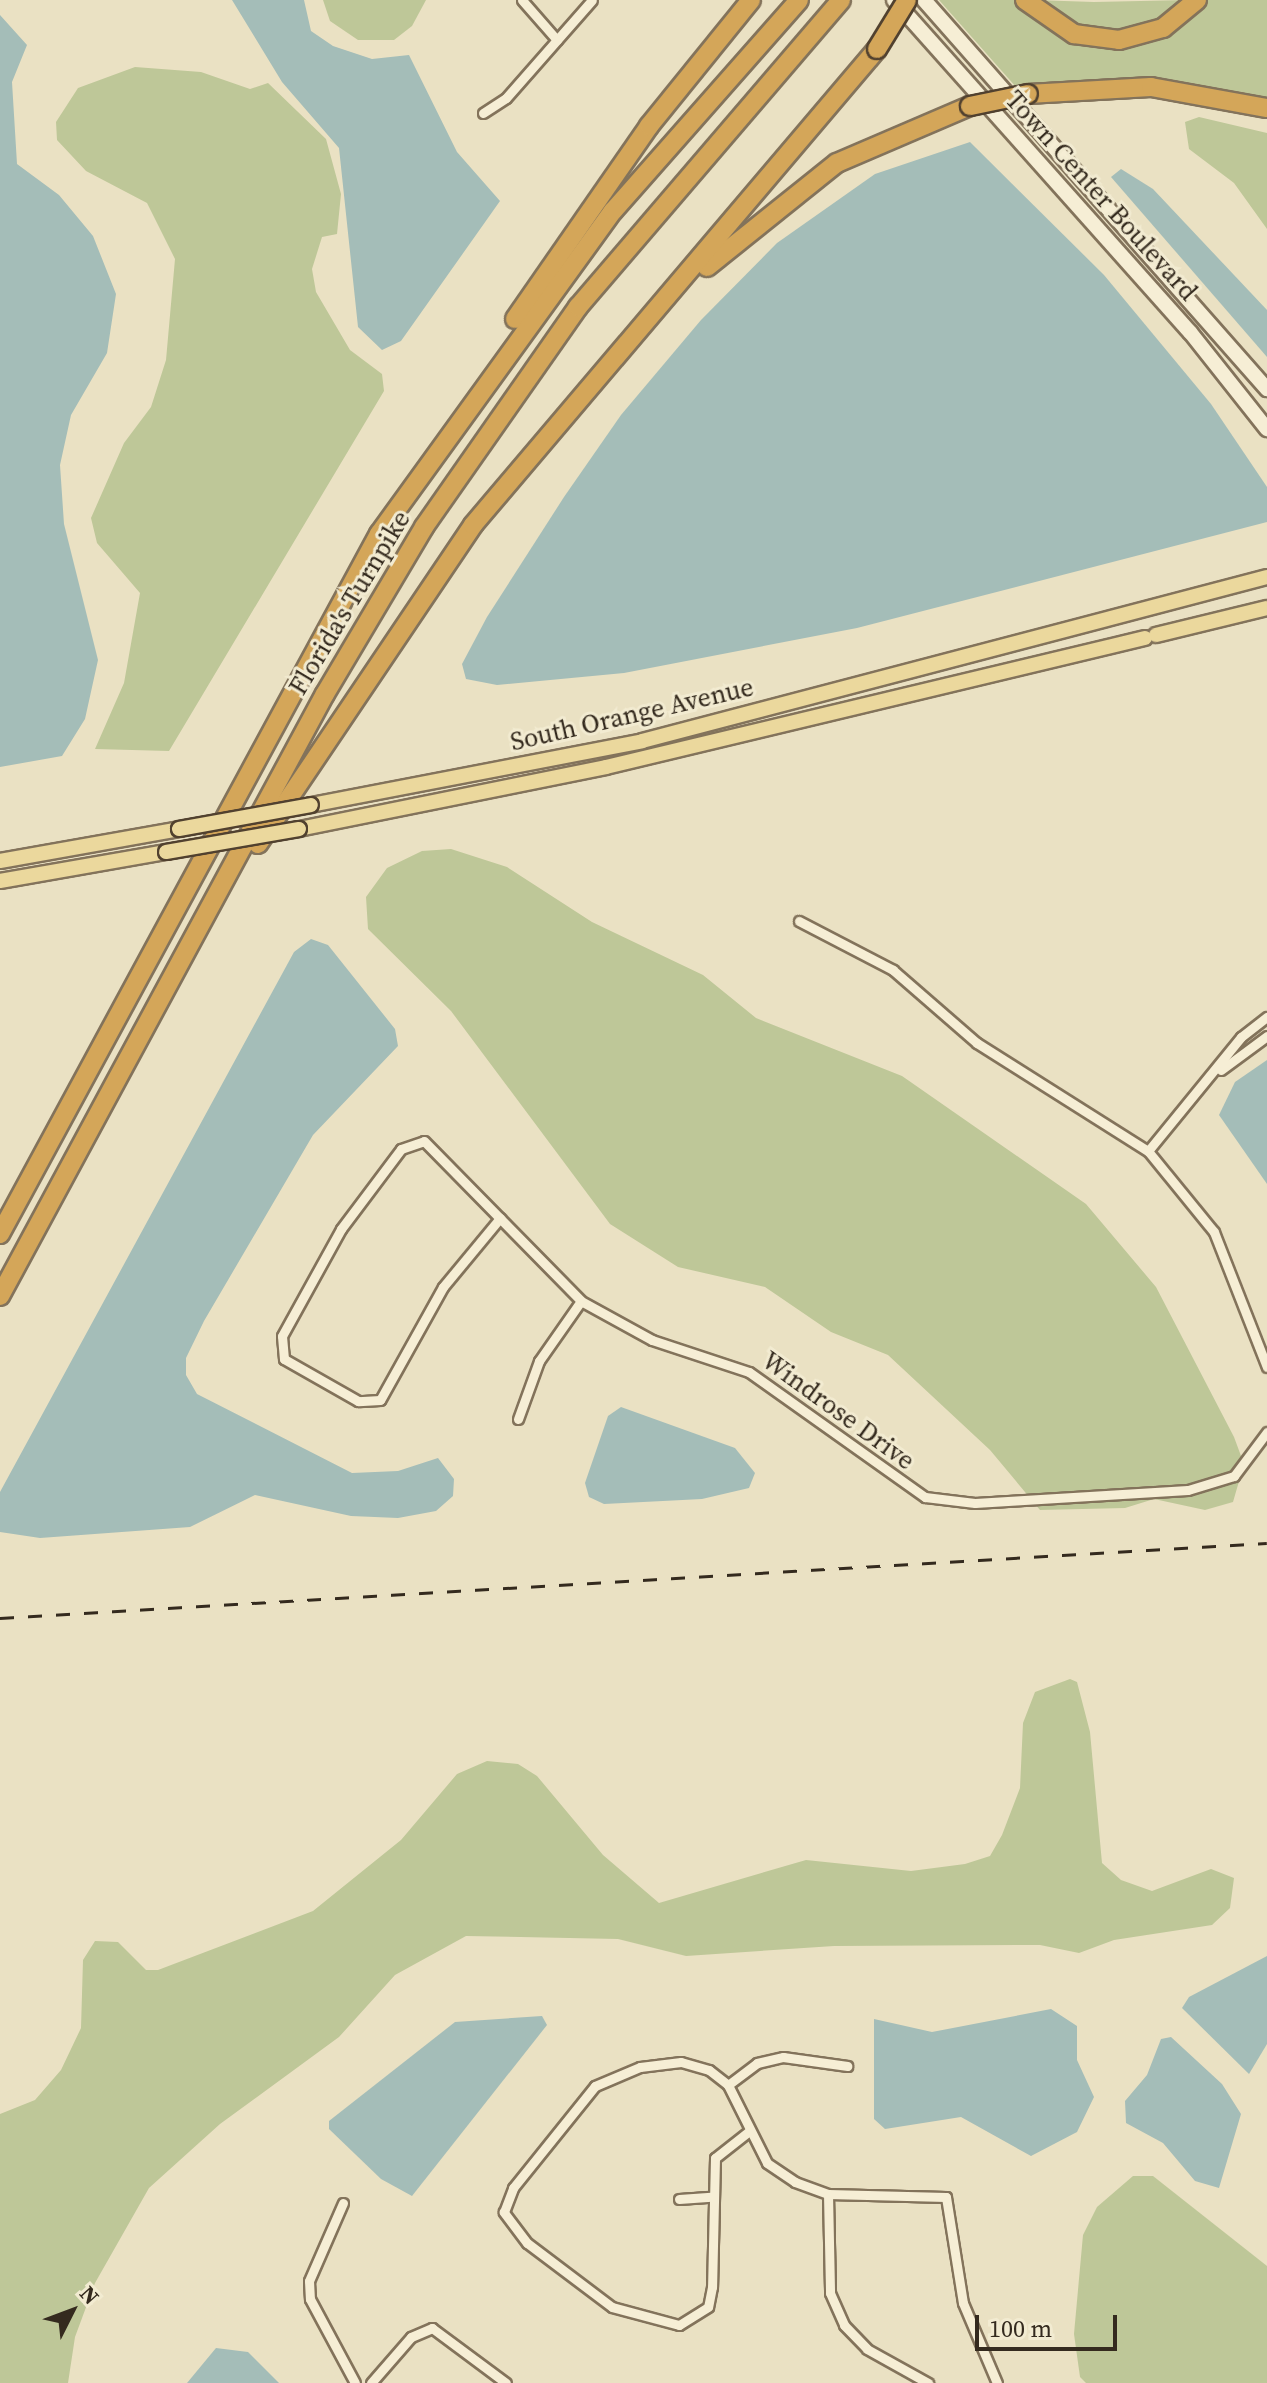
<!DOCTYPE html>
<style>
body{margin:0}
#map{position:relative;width:1267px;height:2383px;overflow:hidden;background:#eae1c3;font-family:"Source Serif 4",serif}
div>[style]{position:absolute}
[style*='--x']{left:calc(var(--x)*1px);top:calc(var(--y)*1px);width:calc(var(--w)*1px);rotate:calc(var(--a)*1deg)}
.green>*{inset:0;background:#bec798}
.water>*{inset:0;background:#a4bdb8}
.roads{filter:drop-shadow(2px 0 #83735b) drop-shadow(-2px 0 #83735b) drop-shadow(0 2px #83735b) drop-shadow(0 -2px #83735b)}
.minor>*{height:9px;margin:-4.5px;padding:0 4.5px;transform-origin:4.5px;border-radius:4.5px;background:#f6eed5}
.secondary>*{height:14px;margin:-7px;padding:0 7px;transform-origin:7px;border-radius:7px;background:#f6eed5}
.primary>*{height:14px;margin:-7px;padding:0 7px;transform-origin:7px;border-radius:7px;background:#ebd89d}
.motorway>*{height:18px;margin:-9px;padding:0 9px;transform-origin:9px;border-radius:9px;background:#d4a659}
.rail>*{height:3px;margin-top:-1.5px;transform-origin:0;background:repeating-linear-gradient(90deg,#342a1e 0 14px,transparent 0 28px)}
.bridges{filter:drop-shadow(2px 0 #51412f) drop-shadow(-2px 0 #51412f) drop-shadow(0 2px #51412f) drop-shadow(0 -2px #51412f)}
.primary-bridge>*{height:14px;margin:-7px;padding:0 7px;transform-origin:7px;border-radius:7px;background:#ebd89d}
.motorway-bridge>*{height:18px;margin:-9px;padding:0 9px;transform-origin:9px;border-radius:9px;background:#d4a659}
span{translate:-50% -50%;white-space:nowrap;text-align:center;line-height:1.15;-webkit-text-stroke:6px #f2ebd1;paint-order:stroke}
.street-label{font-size:26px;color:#342a1e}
.north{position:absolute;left:32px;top:2271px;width:80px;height:80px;-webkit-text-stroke:6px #f2ebd1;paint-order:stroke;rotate:48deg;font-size:22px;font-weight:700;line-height:32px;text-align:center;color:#342a1e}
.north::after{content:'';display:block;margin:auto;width:28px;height:36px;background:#342a1e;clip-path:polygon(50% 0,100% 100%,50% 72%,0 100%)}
.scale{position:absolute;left:975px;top:2315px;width:142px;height:36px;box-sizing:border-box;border:4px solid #342a1e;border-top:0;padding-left:10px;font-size:24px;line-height:28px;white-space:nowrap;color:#342a1e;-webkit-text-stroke:6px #f2ebd1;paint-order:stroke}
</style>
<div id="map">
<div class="green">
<i style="clip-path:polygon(323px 0,426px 0,412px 26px,394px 40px,358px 40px,330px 21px)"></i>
<i style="clip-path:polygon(939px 0,1016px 0,1056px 35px,1105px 48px,1161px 36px,1205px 0,1267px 0,1267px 101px,1165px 81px,1016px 87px)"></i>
<i style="clip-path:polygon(1034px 0,1094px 2px,1187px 0,1166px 17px,1121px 33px,1082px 30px)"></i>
<i style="clip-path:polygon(135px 67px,201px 72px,250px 89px,268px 83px,326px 139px,341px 194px,337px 234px,322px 237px,312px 269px,316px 292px,350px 350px,382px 374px,384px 391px,169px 751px,95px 749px,124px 683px,140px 593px,97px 543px,91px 518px,124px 443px,151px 407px,166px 360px,175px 259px,147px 203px,86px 171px,57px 140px,56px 122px,78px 88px)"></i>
<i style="clip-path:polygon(1199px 117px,1267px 133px,1267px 229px,1234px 183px,1189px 149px,1185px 122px)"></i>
<i style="clip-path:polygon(451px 849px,507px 867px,592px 922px,703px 975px,756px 1018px,902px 1076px,1086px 1204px,1156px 1287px,1234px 1437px,1244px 1464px,1233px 1502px,1205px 1510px,1154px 1499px,1125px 1508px,1040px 1510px,990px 1450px,888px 1355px,831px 1332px,765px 1287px,678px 1267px,610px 1224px,451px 1011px,368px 929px,366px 897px,387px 868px,422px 851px)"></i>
<i style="clip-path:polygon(1070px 1679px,1077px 1682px,1090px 1732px,1102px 1863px,1121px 1880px,1152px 1891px,1211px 1869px,1234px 1878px,1230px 1908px,1212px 1925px,1114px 1940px,1079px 1953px,1040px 1945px,834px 1946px,686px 1956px,618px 1939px,466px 1936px,395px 1975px,339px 2037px,220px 2124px,149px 2188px,95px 2283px,75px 2337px,68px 2383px,0 2383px,0 2114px,35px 2100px,61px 2070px,81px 2028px,83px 1960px,95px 1941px,118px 1942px,146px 1970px,158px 1970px,313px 1911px,401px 1840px,457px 1774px,487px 1761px,518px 1764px,537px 1776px,603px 1855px,659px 1903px,806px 1860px,911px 1871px,965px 1864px,990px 1856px,1002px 1835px,1020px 1788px,1023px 1723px,1035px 1692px)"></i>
<i style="clip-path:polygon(1133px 2176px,1153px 2176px,1267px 2266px,1267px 2383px,1086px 2383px,1080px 2377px,1074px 2334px,1083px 2235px,1097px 2207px)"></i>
</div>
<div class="water">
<i style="clip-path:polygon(232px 0,304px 0,311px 31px,333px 46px,372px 59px,409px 55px,457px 152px,500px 201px,401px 341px,382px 350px,358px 327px,339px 148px,282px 82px)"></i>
<i style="clip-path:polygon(0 15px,27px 45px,12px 82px,17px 164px,59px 195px,93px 236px,116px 294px,107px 353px,71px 415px,60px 465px,64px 524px,98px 660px,85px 719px,62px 756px,0 767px)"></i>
<i style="clip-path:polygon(970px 142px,1104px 275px,1211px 404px,1267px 487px,1267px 522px,857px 628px,624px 673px,497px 685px,466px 679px,462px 664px,487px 617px,564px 497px,621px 415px,701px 320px,777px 243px,875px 174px)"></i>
<i style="clip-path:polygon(1121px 169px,1153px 189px,1267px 310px,1267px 357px,1111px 177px)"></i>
<i style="clip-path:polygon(311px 939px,328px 945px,395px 1029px,398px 1046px,313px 1135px,204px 1321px,186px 1358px,186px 1375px,197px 1394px,352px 1473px,398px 1471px,438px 1458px,454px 1479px,453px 1496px,436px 1511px,398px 1518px,351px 1516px,255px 1495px,190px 1527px,40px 1538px,0 1532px,0 1492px,294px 952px)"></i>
<i style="clip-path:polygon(1267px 1060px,1267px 1184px,1219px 1115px,1235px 1082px)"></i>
<i style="clip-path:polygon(621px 1407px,735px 1448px,755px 1473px,749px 1488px,702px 1499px,604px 1504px,589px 1497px,585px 1483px,608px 1416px)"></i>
<i style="clip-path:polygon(1267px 1956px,1267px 2044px,1249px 2074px,1182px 2008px,1189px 1997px)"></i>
<i style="clip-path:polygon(1051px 2009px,1077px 2026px,1077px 2060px,1094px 2097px,1077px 2132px,1031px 2156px,961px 2117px,885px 2129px,874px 2119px,874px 2019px,932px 2032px)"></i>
<i style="clip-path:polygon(542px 2016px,547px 2025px,412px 2196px,381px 2179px,329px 2129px,329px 2121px,455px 2022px)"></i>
<i style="clip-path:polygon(1171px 2037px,1222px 2084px,1241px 2114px,1219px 2188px,1195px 2181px,1163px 2143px,1126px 2123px,1125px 2101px,1147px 2075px,1161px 2039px)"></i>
<i style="clip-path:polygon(216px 2348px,248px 2352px,279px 2383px,187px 2383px)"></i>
</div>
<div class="roads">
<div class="minor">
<i style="--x:522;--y:0;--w:53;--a:48.8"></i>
<i style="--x:483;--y:113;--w:27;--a:-33"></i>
<i style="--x:506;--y:98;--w:130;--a:-48.7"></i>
<i style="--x:799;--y:921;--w:106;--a:27.5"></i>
<i style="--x:893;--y:970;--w:111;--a:41"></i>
<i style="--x:977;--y:1043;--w:202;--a:32.3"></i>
<i style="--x:1148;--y:1151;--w:104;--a:50.8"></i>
<i style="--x:1214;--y:1232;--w:145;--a:68.6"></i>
<i style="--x:1221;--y:1070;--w:57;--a:-36.5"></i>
<i style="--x:1148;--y:1151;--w:147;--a:-50.8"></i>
<i style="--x:1241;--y:1037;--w:33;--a:-38"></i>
<i style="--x:500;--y:1218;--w:89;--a:129.6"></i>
<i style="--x:443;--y:1287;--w:129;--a:119.1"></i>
<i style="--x:380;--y:1400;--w:22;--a:177"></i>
<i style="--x:358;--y:1401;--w:85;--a:-150.4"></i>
<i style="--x:284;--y:1359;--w:23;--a:-95"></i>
<i style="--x:282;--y:1336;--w:122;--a:-61.1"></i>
<i style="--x:341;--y:1229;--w:100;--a:-53.1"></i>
<i style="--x:401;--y:1149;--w:24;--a:-19"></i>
<i style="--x:424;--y:1141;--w:224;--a:45.5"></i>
<i style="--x:581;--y:1301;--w:81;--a:28.8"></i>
<i style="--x:652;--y:1340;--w:102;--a:18.3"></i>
<i style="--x:749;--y:1372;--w:216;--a:35.4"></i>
<i style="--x:925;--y:1497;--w:50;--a:6.8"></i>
<i style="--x:975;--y:1503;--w:213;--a:-3.5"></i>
<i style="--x:1188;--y:1490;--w:48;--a:-16.9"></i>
<i style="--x:1234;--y:1476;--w:55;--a:-53.1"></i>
<i style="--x:518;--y:1419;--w:62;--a:-70.1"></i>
<i style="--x:539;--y:1361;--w:73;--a:-55"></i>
<i style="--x:728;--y:2085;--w:36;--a:-37"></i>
<i style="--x:757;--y:2063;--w:27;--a:-13"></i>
<i style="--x:783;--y:2057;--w:65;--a:8"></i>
<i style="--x:748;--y:2132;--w:42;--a:141.8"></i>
<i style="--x:715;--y:2158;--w:129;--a:91.3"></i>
<i style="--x:712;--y:2287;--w:20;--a:101"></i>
<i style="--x:708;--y:2307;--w:34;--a:148"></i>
<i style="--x:679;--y:2325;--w:69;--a:-165"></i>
<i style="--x:612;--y:2307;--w:106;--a:-143"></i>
<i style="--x:527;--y:2243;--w:39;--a:-127"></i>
<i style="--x:504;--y:2212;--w:26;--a:-69"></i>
<i style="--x:513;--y:2188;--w:131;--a:-51.2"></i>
<i style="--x:595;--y:2086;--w:49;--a:-22.9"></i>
<i style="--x:640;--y:2067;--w:41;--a:-7"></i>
<i style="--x:681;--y:2062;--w:29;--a:16"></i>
<i style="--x:709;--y:2070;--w:24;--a:38"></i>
<i style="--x:728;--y:2085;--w:87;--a:63.4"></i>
<i style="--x:767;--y:2163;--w:34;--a:34"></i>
<i style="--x:795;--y:2182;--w:35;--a:20"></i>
<i style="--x:828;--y:2194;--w:118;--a:1.5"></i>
<i style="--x:946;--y:2197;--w:107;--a:80.9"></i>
<i style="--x:963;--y:2303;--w:87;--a:67"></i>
<i style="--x:828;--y:2194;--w:99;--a:88.8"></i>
<i style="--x:830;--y:2293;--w:35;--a:66"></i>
<i style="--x:844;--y:2325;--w:33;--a:46"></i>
<i style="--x:867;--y:2349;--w:70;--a:29.1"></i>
<i style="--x:679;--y:2199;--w:32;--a:-4"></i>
<i style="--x:343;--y:2203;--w:85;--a:113.6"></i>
<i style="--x:309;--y:2281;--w:18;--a:87"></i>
<i style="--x:310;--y:2299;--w:95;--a:61.8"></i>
<i style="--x:371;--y:2383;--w:61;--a:-49"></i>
<i style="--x:411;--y:2337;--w:23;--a:-23"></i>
<i style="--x:432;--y:2328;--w:92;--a:36.6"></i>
</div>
<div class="secondary">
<i style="--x:894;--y:0;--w:445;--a:48.3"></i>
<i style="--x:1190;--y:332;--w:124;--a:51.6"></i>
<i style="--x:924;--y:0;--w:519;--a:48.6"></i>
</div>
<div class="primary">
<i style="--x:1156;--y:635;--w:114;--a:-13.7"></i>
<i style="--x:311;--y:805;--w:337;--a:-10.9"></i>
<i style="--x:642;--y:741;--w:646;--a:-14.7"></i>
<i style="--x:299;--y:829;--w:313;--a:-11.4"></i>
<i style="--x:606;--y:767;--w:554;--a:-13.46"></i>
<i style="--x:0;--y:861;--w:182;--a:-10.1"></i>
<i style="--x:0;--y:881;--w:169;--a:-9.9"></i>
</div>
<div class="motorway">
<i style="--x:1025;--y:0;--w:60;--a:34.8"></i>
<i style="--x:1074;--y:34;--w:45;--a:7.6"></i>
<i style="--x:1119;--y:40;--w:46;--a:-15.3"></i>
<i style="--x:1163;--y:28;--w:44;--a:-39.5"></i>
<i style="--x:1028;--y:94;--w:123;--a:-3.3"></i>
<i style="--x:1151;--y:87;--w:118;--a:10.3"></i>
<i style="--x:707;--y:267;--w:166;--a:-38.7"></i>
<i style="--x:837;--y:163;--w:145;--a:-23.2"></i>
<i style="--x:515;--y:319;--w:235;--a:-55.2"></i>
<i style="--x:649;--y:126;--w:162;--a:-51"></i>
<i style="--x:258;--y:844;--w:385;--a:-56"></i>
<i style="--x:473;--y:525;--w:624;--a:-49.68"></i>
<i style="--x:0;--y:1234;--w:796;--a:-61.57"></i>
<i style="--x:379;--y:534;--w:399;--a:-54.1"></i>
<i style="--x:613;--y:211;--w:281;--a:-48.6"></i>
<i style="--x:0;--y:1296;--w:684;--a:-61.64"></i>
<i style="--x:325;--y:694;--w:194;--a:-59.3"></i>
<i style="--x:424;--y:527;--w:269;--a:-55"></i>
<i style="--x:578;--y:307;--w:404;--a:-49.4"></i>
</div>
</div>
<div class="rail">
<i style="--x:0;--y:1618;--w:1269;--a:-3.39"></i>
</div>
<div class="bridges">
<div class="primary-bridge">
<i style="--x:179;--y:829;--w:134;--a:-10.3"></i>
<i style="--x:166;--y:852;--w:135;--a:-9.8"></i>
</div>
<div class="motorway-bridge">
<i style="--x:877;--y:49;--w:57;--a:-58.5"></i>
<i style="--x:970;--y:106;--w:59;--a:-11.7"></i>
</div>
</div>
<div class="street-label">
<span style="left:1101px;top:196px;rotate:48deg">Town Center Boulevard</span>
<span style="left:350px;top:603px;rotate:-59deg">Florida's Turnpike</span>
<span style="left:632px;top:715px;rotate:-13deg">South Orange Avenue</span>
<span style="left:838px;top:1411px;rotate:36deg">Windrose Drive</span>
</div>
<div class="north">N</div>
<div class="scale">100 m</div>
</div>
